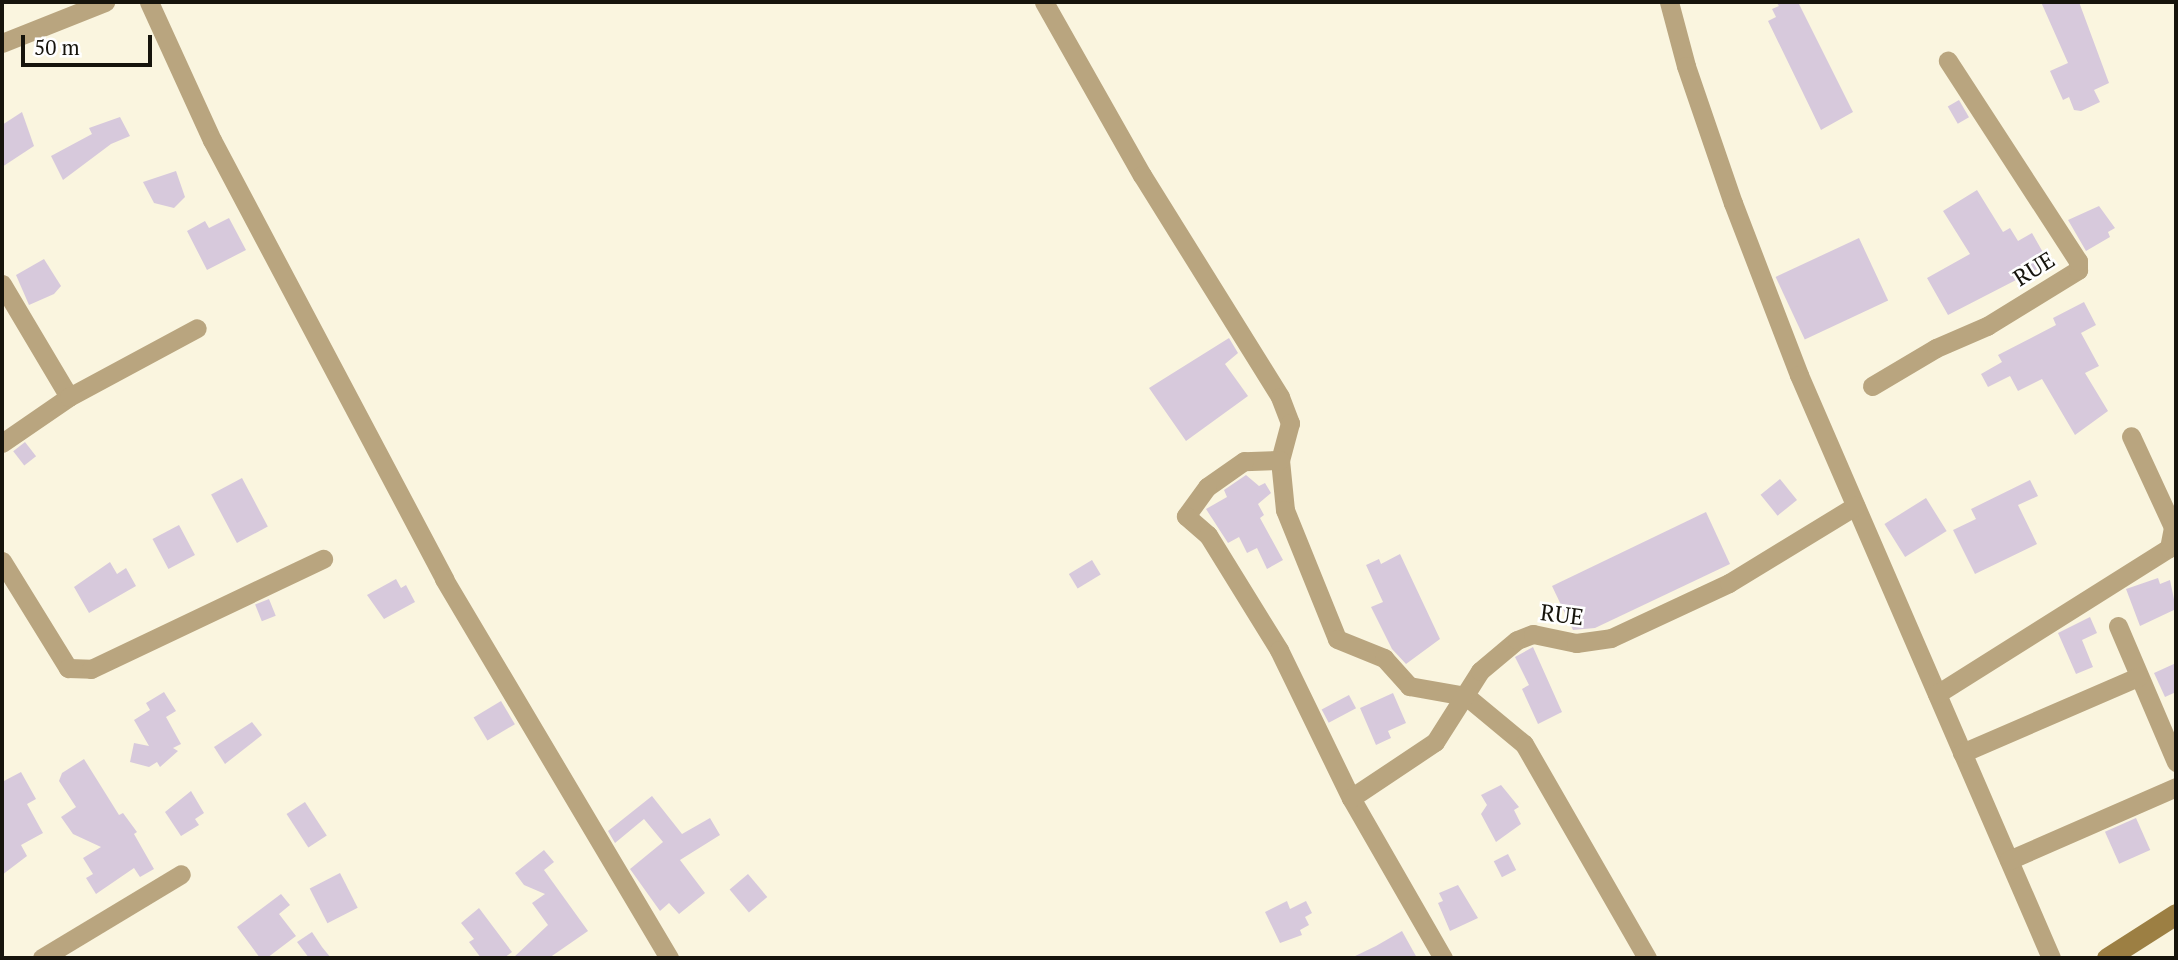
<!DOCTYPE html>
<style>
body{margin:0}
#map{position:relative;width:2178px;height:960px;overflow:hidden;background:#faf5df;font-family:"PT Serif",serif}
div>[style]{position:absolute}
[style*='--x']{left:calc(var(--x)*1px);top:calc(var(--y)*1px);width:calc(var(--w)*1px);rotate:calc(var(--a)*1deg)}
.building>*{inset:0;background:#d7c9dc;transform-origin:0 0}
.street>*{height:19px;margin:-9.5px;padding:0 9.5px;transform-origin:9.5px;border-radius:9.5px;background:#b9a57f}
.secondary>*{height:21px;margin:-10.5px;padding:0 10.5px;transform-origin:10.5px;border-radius:10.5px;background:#9c7f43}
span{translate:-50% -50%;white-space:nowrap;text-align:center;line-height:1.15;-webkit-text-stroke:5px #fff;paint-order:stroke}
.street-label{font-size:23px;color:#16140c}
.frame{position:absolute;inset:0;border:4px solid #16140c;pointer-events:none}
.scale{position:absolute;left:21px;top:35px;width:131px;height:32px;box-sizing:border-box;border:4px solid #16140c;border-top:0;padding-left:9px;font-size:21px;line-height:24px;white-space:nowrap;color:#16140c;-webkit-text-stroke:5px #fff;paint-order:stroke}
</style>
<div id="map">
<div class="building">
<i style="clip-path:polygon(1776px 2px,1798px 2px,1853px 112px,1821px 130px,1768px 21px,1776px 17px,1772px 9px,1779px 6px)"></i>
<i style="clip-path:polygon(2041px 2px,2079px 2px,2109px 83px,2094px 90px,2100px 102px,2081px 111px,2074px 110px,2069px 97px,2063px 100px,2050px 71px,2068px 63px)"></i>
<i style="left:1959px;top:100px;width:20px;height:13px;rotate:60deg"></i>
<i style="clip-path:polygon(22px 112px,34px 146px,2px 167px,2px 125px)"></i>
<i style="clip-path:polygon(120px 117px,130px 136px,111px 144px,63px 180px,51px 156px,92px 134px,89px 128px)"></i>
<i style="clip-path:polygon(176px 171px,185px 197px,174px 208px,154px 203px,143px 182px)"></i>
<i style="clip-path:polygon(1977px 190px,2003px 232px,2010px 228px,2018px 241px,2032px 233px,2049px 263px,1948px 315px,1927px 278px,1970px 254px,1943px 211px)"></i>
<i style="clip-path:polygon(2099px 206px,2115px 228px,2108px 232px,2110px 237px,2086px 251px,2068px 220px)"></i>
<i style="clip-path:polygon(229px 218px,246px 250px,207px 270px,187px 231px,205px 221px,209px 228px)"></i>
<i style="left:1859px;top:238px;width:69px;height:92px;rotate:65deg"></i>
<i style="clip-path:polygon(44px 259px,61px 286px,54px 294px,29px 305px,16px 275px)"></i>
<i style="clip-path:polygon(2084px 302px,2096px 325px,2081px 333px,2099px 366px,2085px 373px,2108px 411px,2075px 435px,2042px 379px,2018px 391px,2010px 376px,1988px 387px,1981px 374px,2002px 362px,1998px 355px,2056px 325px,2053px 318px)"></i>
<i style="clip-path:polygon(1229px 338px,1238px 353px,1225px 364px,1248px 396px,1186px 441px,1149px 388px)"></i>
<i style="left:25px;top:442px;width:18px;height:15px;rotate:52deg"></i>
<i style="clip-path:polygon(1246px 475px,1259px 486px,1265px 483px,1271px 493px,1258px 504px,1264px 515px,1260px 518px,1283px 560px,1267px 569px,1257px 548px,1247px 553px,1239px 537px,1228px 543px,1206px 509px,1227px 497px,1224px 490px)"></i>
<i style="left:242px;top:478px;width:55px;height:35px;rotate:62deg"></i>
<i style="left:1780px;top:479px;width:27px;height:25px;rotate:51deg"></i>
<i style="clip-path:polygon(2030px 480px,2038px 496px,2018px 505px,2037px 544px,1975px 574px,1953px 530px,1976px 519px,1971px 509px)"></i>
<i style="left:1926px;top:498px;width:39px;height:49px;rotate:58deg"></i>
<i style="clip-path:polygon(1706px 512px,1730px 564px,1595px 628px,1573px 630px,1552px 586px)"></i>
<i style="left:179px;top:525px;width:34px;height:30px;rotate:62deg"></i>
<i style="clip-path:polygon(1400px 554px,1440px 639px,1406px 664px,1392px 649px,1371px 607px,1383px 602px,1366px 565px,1379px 559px,1381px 564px)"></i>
<i style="left:1092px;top:560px;width:17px;height:27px;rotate:59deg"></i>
<i style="clip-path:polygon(110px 562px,117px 574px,126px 568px,136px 586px,89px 613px,74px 587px)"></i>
<i style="clip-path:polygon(2158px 578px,2160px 584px,2170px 580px,2176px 609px,2140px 626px,2126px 589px)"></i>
<i style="clip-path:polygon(396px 579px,401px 588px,406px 585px,415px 602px,384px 619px,367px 595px)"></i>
<i style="left:269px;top:599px;width:18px;height:15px;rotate:68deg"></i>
<i style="clip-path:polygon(2090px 617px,2097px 633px,2082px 640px,2093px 667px,2076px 674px,2058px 633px)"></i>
<i style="clip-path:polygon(1533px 647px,1562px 712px,1538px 724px,1522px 689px,1529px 685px,1515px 657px)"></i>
<i style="clip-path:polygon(2176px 663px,2176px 692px,2165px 697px,2154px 673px)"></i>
<i style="clip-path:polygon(164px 692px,176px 711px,166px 717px,181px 744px,173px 748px,178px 751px,160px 767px,157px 762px,149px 767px,130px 762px,134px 743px,149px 746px,134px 720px,150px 710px,146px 703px)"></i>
<i style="clip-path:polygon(1393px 693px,1406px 723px,1388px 731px,1391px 738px,1376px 745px,1360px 708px)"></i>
<i style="left:1349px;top:695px;width:15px;height:31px;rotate:62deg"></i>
<i style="left:501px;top:701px;width:27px;height:32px;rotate:59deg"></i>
<i style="clip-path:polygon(252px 722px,262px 735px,225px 764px,214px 747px)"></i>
<i style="clip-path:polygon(84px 759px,119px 815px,123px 813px,137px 832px,134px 834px,154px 869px,140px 877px,134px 868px,96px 894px,86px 878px,93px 874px,83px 858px,101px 847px,73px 834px,61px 817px,76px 807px,59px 781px,62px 773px)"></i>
<i style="clip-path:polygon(21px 772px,36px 799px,27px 804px,43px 833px,21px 845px,27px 856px,2px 875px,2px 782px)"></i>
<i style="clip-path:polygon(1501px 785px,1519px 807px,1514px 810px,1521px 824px,1496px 842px,1481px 814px,1487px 805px,1481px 795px)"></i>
<i style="clip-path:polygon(191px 791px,204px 813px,195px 819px,199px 825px,181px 836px,165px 812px)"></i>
<i style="clip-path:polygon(652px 796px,682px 834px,710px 818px,720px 835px,680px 860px,705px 893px,679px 914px,669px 903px,660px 911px,630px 869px,663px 842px,644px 819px,615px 843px,608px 831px)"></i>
<i style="left:305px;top:802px;width:40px;height:22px;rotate:57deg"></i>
<i style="left:2136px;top:818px;width:35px;height:34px;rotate:66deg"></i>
<i style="clip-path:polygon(544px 850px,554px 862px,544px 870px,588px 931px,549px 958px,513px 958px,548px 925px,532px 903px,545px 894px,524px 885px,515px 873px)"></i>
<i style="left:1508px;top:854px;width:18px;height:16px;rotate:63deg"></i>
<i style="left:340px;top:873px;width:39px;height:34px;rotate:63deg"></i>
<i style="left:748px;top:874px;width:30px;height:24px;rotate:50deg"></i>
<i style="clip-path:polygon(1458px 885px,1478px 918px,1450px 931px,1438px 903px,1443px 901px,1439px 893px)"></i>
<i style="clip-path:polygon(281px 894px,290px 905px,279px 914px,296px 936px,267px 958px,260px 958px,237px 927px)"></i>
<i style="clip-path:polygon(1287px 901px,1290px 909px,1306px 901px,1312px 913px,1305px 917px,1309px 925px,1300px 930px,1302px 935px,1280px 943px,1265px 912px)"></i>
<i style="clip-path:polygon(479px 908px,512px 952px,504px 958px,481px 958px,469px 942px,474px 939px,461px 923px)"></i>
<i style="clip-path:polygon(1402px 931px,1417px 958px,1351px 958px,1376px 946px)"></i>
<i style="clip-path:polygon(312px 932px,322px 947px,331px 958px,309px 958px,297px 942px)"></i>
</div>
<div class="street">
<i style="--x:149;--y:2;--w:152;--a:65.5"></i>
<i style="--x:212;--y:140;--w:497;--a:62.1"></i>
<i style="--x:444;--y:579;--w:441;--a:59.3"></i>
<i style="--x:1044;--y:2;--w:199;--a:60.5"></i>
<i style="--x:1142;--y:175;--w:261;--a:58.1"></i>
<i style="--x:1280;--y:397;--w:28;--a:69"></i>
<i style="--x:1290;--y:423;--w:38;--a:105"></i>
<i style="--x:1280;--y:460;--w:50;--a:84.3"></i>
<i style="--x:1285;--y:510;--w:139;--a:68"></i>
<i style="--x:1337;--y:639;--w:51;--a:22"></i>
<i style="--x:1384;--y:658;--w:38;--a:48"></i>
<i style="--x:1409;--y:686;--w:58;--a:10"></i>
<i style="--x:1466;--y:696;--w:75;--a:39.6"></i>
<i style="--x:1524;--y:744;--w:247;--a:60.1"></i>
<i style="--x:1669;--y:2;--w:66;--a:75.1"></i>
<i style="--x:1686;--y:66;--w:145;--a:71.1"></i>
<i style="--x:1733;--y:203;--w:184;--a:69"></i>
<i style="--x:1799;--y:375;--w:635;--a:66.62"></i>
<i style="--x:2;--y:43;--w:111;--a:-21.7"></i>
<i style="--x:2;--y:284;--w:131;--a:59.3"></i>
<i style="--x:1872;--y:386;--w:74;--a:-30.7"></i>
<i style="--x:1936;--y:348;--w:56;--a:-23.3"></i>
<i style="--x:1987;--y:326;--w:107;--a:-31.6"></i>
<i style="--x:2078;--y:270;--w:9;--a:-90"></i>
<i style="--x:2078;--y:261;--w:239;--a:-123"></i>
<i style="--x:2;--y:443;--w:81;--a:-34.5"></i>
<i style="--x:69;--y:397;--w:145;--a:-28.3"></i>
<i style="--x:1280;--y:460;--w:36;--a:178"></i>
<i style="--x:1244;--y:461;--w:45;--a:144.9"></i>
<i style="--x:1207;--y:487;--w:36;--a:126"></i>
<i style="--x:1186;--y:516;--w:29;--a:41"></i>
<i style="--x:1208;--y:535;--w:135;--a:58.3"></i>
<i style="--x:1279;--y:650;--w:165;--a:64.1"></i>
<i style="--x:1351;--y:798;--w:185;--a:60.1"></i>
<i style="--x:2;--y:561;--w:126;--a:58.3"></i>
<i style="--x:68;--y:668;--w:23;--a:2"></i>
<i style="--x:91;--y:669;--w:257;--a:-25.4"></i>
<i style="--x:2118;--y:626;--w:148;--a:66.9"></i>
<i style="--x:1937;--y:694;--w:274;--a:-32.2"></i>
<i style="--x:2169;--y:548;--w:21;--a:-79"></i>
<i style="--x:2173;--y:527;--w:100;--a:-114.8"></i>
<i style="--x:1962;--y:753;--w:192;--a:-23.4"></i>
<i style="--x:1351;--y:798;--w:101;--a:-33.7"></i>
<i style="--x:1435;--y:742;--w:84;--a:-57.6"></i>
<i style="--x:1480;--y:671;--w:48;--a:-40"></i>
<i style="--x:1517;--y:640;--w:17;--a:-21"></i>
<i style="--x:1533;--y:634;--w:44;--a:11.8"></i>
<i style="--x:1576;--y:643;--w:35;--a:-8"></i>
<i style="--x:1611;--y:638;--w:130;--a:-25"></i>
<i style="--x:1729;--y:583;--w:148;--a:-31.4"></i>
<i style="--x:2009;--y:860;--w:182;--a:-23.6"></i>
<i style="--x:42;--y:958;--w:162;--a:-31.1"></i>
</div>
<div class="secondary">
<i style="--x:2107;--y:958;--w:82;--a:-32.5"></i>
</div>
<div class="street-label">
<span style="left:2034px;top:269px;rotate:-32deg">RUE</span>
<span style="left:1562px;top:615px;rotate:7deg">RUE</span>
</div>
<div class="frame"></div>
<div class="scale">50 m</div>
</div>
